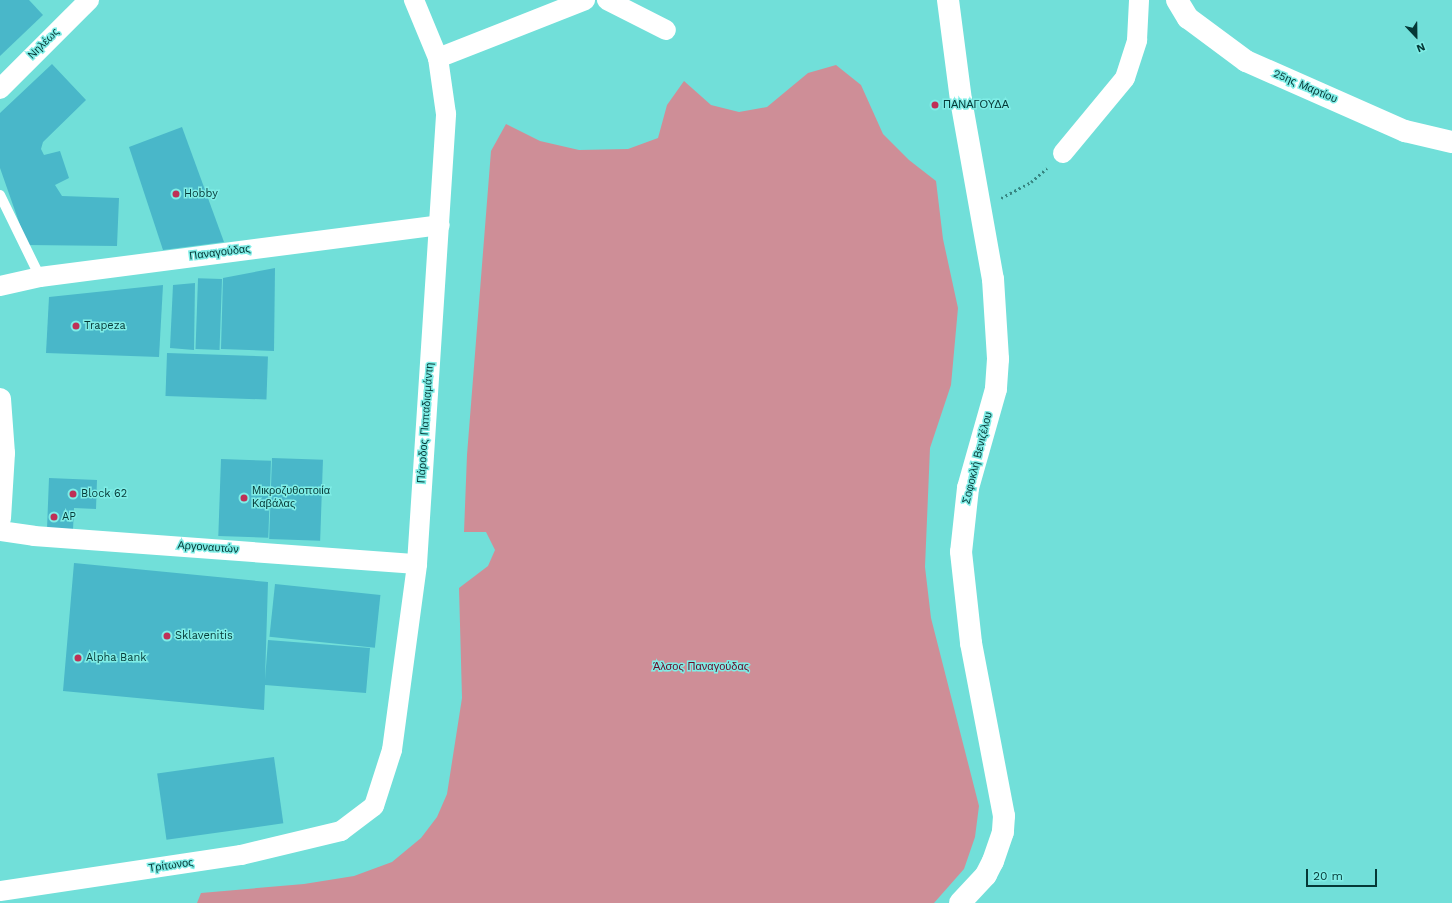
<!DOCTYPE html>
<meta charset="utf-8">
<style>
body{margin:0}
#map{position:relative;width:1452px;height:903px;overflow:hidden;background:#71dfd9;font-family:"Work Sans",sans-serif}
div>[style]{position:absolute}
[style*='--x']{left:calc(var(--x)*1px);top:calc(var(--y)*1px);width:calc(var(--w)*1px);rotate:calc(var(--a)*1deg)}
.green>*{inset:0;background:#ce8e97}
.building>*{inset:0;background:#49b7c9;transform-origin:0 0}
.path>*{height:2.5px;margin-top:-1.25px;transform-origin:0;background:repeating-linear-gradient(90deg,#378581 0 2px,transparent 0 5px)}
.lane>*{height:10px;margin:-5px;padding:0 5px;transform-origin:5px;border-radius:5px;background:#fff}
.street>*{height:20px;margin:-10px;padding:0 10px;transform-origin:10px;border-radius:10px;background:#fff}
.secondary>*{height:22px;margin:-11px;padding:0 11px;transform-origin:11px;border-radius:11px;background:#fff}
.dots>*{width:11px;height:11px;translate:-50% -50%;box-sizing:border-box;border:2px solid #7fede6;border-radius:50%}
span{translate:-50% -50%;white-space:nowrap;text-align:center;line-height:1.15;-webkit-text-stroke:3px #7fede6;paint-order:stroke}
.street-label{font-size:11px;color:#053937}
.poi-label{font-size:11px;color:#053937}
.left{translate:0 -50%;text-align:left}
.park-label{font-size:11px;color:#690a28}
.north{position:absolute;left:1396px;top:16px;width:40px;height:40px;-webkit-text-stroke:3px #7fede6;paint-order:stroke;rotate:158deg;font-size:11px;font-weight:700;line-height:16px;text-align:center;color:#053937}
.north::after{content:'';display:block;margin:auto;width:14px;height:18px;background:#053937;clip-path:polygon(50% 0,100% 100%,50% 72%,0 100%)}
.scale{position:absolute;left:1306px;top:869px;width:71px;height:18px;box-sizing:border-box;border:2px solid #053937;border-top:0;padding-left:5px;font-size:12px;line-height:14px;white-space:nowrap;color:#053937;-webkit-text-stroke:3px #7fede6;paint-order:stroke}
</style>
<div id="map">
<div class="green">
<i style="clip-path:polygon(836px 65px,861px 85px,883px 134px,909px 160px,936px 181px,943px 239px,958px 308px,951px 385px,930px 448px,925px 567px,931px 618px,979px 806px,975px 837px,964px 869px,934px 903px,197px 903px,201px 893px,304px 884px,354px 876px,392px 862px,421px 838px,437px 817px,447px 794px,462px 698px,459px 588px,488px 566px,495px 550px,486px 532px,464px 532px,467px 455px,491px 151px,506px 124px,540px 141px,579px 150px,628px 149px,658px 138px,667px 105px,684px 81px,711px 105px,739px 112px,767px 107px,808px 73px)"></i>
</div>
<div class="building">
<i style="clip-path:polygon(0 0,29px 0,43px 15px,0 56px)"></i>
<i style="clip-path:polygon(52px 64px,86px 100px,43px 142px,41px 149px,44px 155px,60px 151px,69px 178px,55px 185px,62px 196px,119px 198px,117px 246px,27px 245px,0 168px,0 113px)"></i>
<i style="clip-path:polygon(182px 127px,224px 242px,163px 250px,129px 147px)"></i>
<i style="clip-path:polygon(275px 268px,274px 351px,221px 349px,223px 278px)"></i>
<i style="left:222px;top:279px;width:71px;height:24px;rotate:92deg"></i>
<i style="clip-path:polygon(195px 283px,194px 350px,170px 348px,173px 285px)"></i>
<i style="clip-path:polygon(163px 285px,159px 357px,46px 353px,49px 297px)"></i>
<i style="left:167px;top:353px;width:101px;height:43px;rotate:2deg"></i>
<i style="left:272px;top:458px;width:51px;height:81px;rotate:2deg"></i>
<i style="left:221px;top:459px;width:50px;height:77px;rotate:2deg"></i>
<i style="clip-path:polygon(49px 478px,97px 480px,96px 509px,74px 508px,73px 530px,47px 529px)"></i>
<i style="clip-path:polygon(74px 563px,268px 582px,265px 680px,268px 640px,370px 648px,366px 693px,265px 685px,264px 710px,63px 691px)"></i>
<i style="left:275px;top:584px;width:106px;height:53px;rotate:6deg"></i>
<i style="left:274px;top:757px;width:67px;height:118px;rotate:82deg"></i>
</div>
<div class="path">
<i style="--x:1001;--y:198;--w:34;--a:-28"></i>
<i style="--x:1031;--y:182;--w:21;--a:-41"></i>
</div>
<div class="lane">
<i style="--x:0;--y:195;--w:91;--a:64"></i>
</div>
<div class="street">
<i style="--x:607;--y:0;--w:66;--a:27"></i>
<i style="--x:438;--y:58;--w:158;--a:-21.5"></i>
<i style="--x:0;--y:89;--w:126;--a:-45"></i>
<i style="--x:1063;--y:153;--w:97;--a:-50.4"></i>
<i style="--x:1125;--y:78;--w:40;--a:-72"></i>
<i style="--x:1137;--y:40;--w:40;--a:-87.1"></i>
<i style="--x:0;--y:286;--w:41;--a:-12.7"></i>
<i style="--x:40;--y:277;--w:403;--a:-7.4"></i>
<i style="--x:0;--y:531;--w:34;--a:8"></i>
<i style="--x:34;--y:536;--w:384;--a:4.2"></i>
<i style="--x:0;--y:891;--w:244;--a:-8.5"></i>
<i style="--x:241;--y:855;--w:103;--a:-13.5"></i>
<i style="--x:341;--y:831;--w:41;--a:-37.1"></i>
<i style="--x:374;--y:806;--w:59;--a:-72.2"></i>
<i style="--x:392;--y:750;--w:188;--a:-82.3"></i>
<i style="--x:417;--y:564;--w:451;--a:-86.3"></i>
<i style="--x:446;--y:114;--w:57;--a:-98.1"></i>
<i style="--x:438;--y:58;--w:63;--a:-112.5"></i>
</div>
<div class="secondary">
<i style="--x:948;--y:0;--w:101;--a:82.6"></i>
<i style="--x:961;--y:100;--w:182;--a:79.9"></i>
<i style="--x:993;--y:279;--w:80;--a:86.4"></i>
<i style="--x:998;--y:359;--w:30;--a:94"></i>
<i style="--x:996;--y:389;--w:103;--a:105.8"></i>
<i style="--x:968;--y:488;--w:64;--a:96.2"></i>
<i style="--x:961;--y:552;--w:92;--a:83.7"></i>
<i style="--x:971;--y:643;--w:176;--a:79.2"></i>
<i style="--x:1004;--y:816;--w:16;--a:94"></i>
<i style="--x:1003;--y:832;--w:31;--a:109"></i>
<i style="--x:993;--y:861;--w:16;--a:117"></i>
<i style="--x:986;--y:875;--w:38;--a:133"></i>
<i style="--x:1177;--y:0;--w:21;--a:59"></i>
<i style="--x:1188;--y:18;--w:72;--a:36.6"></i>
<i style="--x:1246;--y:61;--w:174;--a:23.8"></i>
<i style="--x:1405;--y:131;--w:48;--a:13.2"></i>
<i style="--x:0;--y:399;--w:54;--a:85.8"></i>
<i style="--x:4;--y:453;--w:65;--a:93.5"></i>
</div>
<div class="dots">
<i style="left:935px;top:105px;background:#bf3056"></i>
<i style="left:176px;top:194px;background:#bf3056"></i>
<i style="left:76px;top:326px;background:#bf3056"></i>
<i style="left:73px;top:494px;background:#bf3056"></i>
<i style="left:244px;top:498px;background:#bf3056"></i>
<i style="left:54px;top:517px;background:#bf3056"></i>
<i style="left:167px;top:636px;background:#bf3056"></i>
<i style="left:78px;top:658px;background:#bf3056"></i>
</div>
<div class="street-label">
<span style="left:44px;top:44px;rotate:-45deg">Νηλέως</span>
<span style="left:1305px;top:87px;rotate:23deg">25ης Μαρτίου</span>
<span style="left:220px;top:253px;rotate:-7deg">Παναγούδας</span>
<span style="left:426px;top:423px;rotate:-86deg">Πάροδος Παπαδιαμάντη</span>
<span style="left:978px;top:458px;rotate:-76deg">Σοφοκλή Βενιζέλου</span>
<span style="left:208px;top:548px;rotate:4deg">Αργοναυτών</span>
<span style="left:171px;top:866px;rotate:-8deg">Τρίτωνος</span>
</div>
<div class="poi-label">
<span class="left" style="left:943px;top:105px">ΠΑΝΑΓΟΥΔΑ</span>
<span class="left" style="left:184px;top:194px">Hobby</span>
<span class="left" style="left:84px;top:326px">Trapeza</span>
<span class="left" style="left:252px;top:498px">Μικροζυθοποιία<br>Καβάλας</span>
<span class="left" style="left:81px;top:494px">Block 62</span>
<span class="left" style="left:62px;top:517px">AP</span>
<span class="left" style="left:175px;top:636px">Sklavenitis</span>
<span class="left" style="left:86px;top:658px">Alpha Bank</span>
</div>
<div class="park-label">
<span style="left:701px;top:667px">Άλσος Παναγούδας</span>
</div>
<div class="north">N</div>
<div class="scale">20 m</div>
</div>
